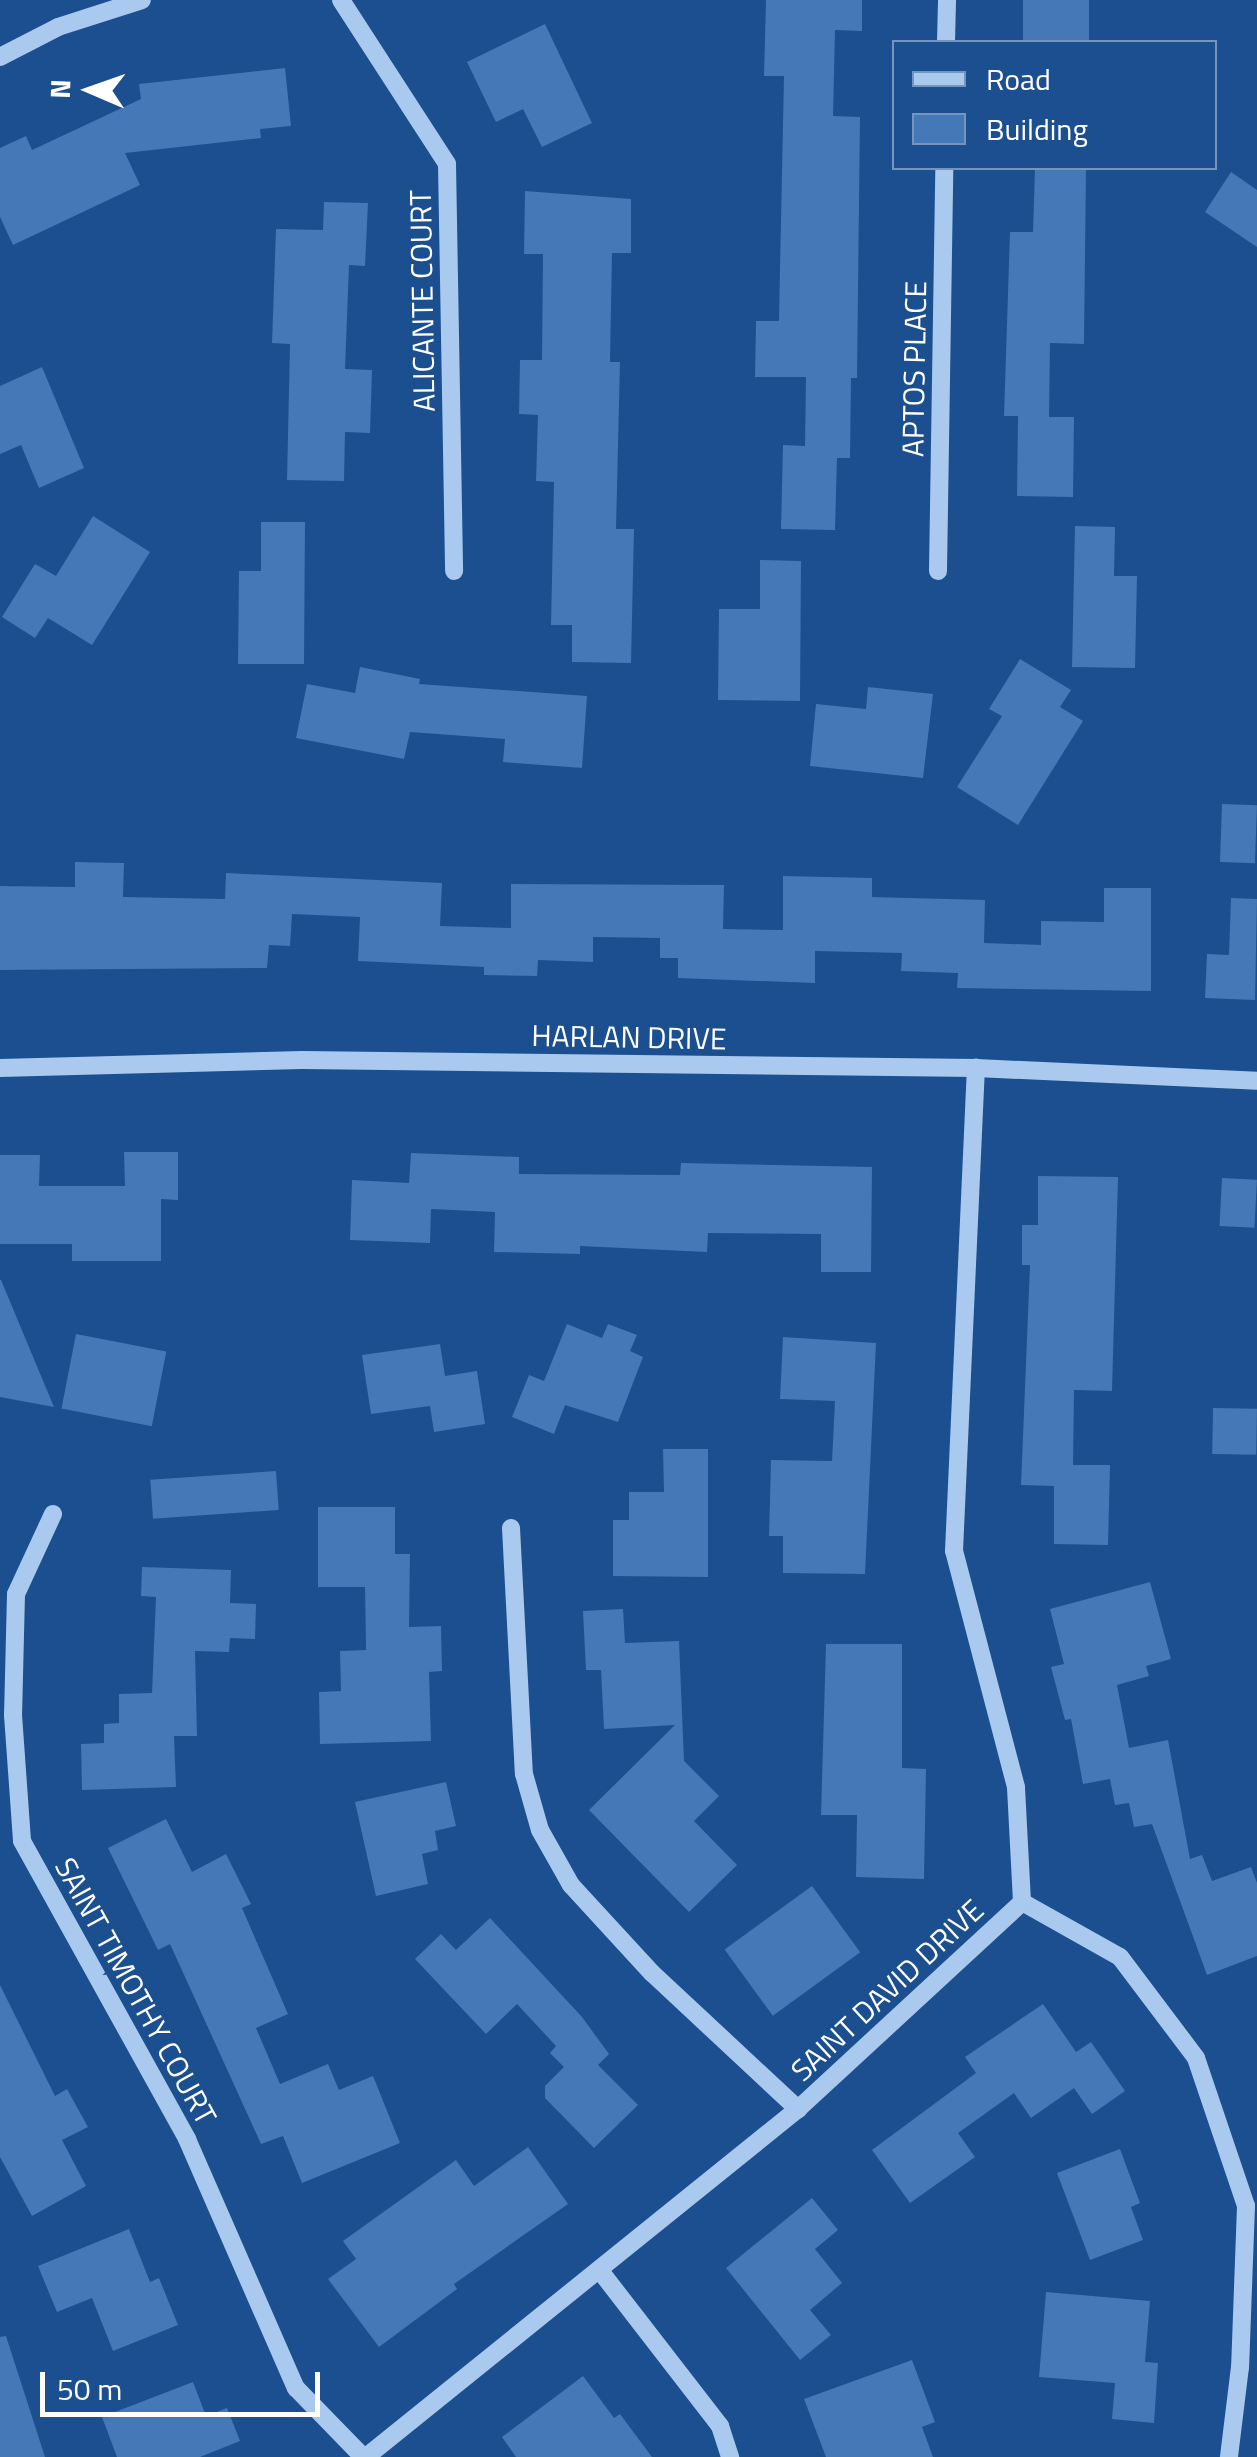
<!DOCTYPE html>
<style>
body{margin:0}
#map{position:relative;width:1257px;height:2457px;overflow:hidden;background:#1b4f8f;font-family:"Titillium Web",sans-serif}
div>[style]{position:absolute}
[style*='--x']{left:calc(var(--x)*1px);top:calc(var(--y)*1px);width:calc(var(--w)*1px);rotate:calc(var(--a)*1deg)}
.building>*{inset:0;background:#4478b7;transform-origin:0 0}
.minor>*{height:18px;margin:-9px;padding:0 9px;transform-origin:9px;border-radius:9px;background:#a9c9ee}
span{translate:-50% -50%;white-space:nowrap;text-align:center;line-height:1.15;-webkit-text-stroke:9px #1b4f8f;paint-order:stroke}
.street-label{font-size:30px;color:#fff}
.legend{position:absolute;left:892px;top:40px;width:325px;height:130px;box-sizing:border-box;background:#1b4f8f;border:2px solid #7695bc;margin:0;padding:12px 18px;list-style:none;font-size:30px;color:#fff}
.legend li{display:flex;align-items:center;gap:20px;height:50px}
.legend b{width:50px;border:2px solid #7695bc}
.north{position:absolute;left:40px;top:40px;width:100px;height:100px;-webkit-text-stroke:8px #1b4f8f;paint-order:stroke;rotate:272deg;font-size:28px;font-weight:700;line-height:40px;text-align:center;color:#fff}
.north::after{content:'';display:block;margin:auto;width:35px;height:45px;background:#fff;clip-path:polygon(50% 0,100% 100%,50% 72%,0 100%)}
.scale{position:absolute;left:40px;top:2372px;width:280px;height:45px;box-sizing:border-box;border:5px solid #fff;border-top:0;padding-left:12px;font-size:30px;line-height:35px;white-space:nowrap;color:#fff;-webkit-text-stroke:8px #1b4f8f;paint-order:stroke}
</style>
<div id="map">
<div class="building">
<i style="clip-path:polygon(766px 0,862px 0,862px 31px,835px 30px,833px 116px,860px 117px,857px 378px,851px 378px,850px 458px,837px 458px,835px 530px,781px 529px,783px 445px,805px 446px,806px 377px,755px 377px,756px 321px,779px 321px,780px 268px,784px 76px,764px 76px)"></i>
<i style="left:1023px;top:0;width:66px;height:42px"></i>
<i style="clip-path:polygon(545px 24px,592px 123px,542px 147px,523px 109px,496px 122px,467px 62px)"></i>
<i style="clip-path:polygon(285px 68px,291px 126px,260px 129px,261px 138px,125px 153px,140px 185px,13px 245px,0 217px,0 148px,26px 136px,32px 150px,141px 99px,139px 84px)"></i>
<i style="clip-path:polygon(1035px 168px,1086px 168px,1084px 344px,1050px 343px,1049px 417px,1074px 417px,1073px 497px,1017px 496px,1018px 416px,1004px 416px,1010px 232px,1033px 232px)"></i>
<i style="clip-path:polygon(1231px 172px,1257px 190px,1257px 247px,1205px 212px)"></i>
<i style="clip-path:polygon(525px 191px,631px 199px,631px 253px,612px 253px,610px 362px,620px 362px,616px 529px,634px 529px,631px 663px,572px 662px,572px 625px,551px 625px,554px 482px,536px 481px,538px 415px,519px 414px,520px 360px,542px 360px,543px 254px,524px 254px)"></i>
<i style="clip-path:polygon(324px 202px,368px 203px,365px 266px,349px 265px,345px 369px,372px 370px,370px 433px,345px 432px,344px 481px,287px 480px,290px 344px,272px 343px,276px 229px,323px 230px)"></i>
<i style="clip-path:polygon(42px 367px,84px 468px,39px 488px,21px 445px,0 454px,0 386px)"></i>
<i style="clip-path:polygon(93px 516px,150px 552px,92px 645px,48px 618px,35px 638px,2px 617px,35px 564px,56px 576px)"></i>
<i style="clip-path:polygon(261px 522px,305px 522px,304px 664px,238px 664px,239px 571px,261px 571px)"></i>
<i style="clip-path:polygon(1075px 526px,1115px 527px,1114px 576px,1137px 576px,1135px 668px,1072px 667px)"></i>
<i style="clip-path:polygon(760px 560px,801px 561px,800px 701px,718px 700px,719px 609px,760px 609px)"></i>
<i style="clip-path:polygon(1020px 659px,1071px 690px,1060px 707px,1083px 721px,1018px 825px,957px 787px,1002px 716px,989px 709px)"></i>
<i style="clip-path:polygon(360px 667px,420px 679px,419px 684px,587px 696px,582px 768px,503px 762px,505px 739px,410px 732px,404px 759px,296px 738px,307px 684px,355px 693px)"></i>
<i style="clip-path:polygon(868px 687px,933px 694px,923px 778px,810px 766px,816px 704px,866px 709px)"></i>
<i style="left:1222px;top:804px;width:35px;height:58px;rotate:2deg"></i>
<i style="clip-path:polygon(75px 862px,124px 863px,123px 897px,225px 899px,226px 873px,442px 883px,440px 926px,511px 928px,511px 884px,724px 885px,723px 929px,783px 930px,783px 876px,872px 878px,872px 897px,985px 900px,984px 943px,1041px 945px,1041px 921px,1104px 922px,1104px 888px,1151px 888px,1151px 991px,957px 988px,958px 973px,901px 971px,902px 953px,815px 951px,815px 983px,678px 978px,678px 958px,660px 958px,660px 938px,593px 937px,593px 962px,538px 960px,537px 976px,484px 975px,484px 967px,358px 961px,360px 917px,292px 914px,290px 946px,269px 945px,267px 968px,0 970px,0 886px,75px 887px)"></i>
<i style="clip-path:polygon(1231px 898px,1257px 899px,1255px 1000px,1205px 998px,1207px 954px,1229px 955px)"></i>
<i style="clip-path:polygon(124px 1152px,178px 1152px,178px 1200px,161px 1199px,161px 1261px,72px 1261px,72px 1244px,0 1244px,0 1155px,40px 1155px,39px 1186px,125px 1186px)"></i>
<i style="clip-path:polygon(411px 1153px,519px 1157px,519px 1174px,680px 1175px,681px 1163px,872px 1167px,871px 1272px,821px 1272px,821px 1234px,708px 1233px,707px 1252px,580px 1246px,580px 1254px,494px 1252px,495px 1212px,431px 1209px,430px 1243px,350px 1240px,352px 1180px,409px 1183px)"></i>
<i style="clip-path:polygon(1038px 1176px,1118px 1177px,1112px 1391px,1074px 1390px,1073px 1465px,1110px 1465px,1108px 1545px,1054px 1544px,1054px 1486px,1021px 1485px,1030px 1265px,1022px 1265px,1022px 1225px,1038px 1225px)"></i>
<i style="left:1222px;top:1178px;width:35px;height:48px;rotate:3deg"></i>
<i style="clip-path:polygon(0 1280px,1px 1280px,54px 1407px,0 1397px)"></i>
<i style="clip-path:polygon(567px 1324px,602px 1338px,608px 1324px,637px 1335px,630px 1351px,643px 1357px,618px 1422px,565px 1405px,554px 1434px,512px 1417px,529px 1375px,544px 1381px)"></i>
<i style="left:76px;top:1334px;width:92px;height:76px;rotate:11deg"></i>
<i style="clip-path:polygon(783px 1337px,876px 1343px,865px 1574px,783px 1573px,783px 1536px,769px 1536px,771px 1460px,832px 1461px,835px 1401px,780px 1399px)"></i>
<i style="clip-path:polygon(440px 1344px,445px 1376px,477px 1371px,485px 1424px,434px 1432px,430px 1406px,371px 1414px,362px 1355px)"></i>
<i style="left:1213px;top:1408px;width:44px;height:46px;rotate:1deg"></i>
<i style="clip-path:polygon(663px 1449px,708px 1449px,708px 1577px,613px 1576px,613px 1520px,629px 1520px,629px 1492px,664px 1492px)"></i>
<i style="left:276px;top:1471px;width:39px;height:126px;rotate:86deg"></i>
<i style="clip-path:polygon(318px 1507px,395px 1507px,395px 1554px,410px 1554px,409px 1627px,441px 1626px,442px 1671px,429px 1672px,431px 1741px,320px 1744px,319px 1692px,341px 1691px,340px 1651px,366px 1650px,365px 1587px,318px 1587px)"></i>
<i style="clip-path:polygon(142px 1567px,231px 1570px,230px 1603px,256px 1604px,255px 1639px,230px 1638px,229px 1652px,195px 1651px,197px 1736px,174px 1736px,176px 1787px,82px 1790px,81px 1744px,104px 1743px,104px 1724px,119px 1723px,119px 1694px,152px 1693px,156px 1597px,141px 1596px)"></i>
<i style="clip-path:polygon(1150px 1582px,1171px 1659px,1146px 1666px,1149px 1676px,1117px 1685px,1129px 1748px,1168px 1740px,1190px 1859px,1202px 1855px,1212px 1881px,1251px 1867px,1257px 1883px,1257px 1956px,1207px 1975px,1152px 1824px,1134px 1827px,1129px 1803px,1115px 1805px,1110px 1779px,1083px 1784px,1071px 1719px,1065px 1720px,1051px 1667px,1064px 1664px,1050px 1609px)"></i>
<i style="clip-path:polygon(623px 1609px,625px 1643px,679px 1641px,684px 1761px,719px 1796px,694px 1821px,737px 1865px,689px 1912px,589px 1810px,675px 1725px,604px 1729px,601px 1670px,586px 1670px,583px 1611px)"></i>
<i style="clip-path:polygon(826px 1644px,902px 1644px,902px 1768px,926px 1769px,924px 1879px,856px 1877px,857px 1815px,821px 1815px)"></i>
<i style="clip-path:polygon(446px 1782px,456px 1826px,435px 1831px,438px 1850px,422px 1854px,428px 1884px,376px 1896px,355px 1802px)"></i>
<i style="clip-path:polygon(166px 1819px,192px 1872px,226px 1854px,251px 1904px,242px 1908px,288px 2014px,256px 2028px,280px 2084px,328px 2064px,339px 2090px,373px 2076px,400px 2143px,302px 2183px,283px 2136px,261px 2144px,170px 1944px,158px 1950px,108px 1848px)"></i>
<i style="left:812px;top:1886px;width:82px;height:108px;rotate:54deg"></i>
<i style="clip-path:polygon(490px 1918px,582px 2017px,609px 2054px,598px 2065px,638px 2105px,594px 2148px,545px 2098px,545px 2086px,564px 2067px,550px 2053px,556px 2046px,517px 2004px,486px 2034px,415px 1959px,441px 1934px,456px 1950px)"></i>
<i style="clip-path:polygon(0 1985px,55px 2096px,67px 2089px,88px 2127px,62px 2140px,86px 2186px,32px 2216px,0 2157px)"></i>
<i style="clip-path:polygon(1043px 2004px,1076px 2052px,1091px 2042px,1125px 2091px,1092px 2114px,1074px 2088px,1031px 2118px,1014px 2093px,958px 2133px,975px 2157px,910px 2203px,872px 2150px,976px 2073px,965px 2057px)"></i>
<i style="clip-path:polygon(528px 2147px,568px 2204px,454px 2284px,457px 2289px,379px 2347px,328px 2279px,356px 2259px,343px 2241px,456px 2160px,474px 2186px)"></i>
<i style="clip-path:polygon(1120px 2149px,1140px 2203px,1131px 2207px,1143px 2240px,1090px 2260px,1057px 2173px)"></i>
<i style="clip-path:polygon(812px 2198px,838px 2230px,815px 2249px,842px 2283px,810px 2310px,831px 2335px,800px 2360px,726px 2268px)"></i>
<i style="clip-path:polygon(129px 2229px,150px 2282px,159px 2278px,178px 2325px,113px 2351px,92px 2298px,57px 2312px,38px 2266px)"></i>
<i style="clip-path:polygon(1046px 2292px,1150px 2301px,1145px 2362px,1158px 2363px,1154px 2423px,1112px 2419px,1115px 2383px,1039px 2377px)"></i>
<i style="clip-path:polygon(6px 2336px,45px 2457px,0 2457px,0 2337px)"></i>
<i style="clip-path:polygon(912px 2360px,935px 2422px,922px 2427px,933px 2457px,826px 2457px,804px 2399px)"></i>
<i style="clip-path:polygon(583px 2376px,614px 2418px,620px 2414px,652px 2457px,516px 2457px,502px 2437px)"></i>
<i style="clip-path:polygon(193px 2382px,206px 2416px,227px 2408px,240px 2441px,200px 2457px,117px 2457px,102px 2417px)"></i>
</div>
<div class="minor">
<i style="--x:341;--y:0;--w:195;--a:57.1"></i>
<i style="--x:447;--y:164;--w:407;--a:89"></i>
<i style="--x:946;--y:42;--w:42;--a:-88.6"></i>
<i style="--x:0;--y:57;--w:65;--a:-27.3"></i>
<i style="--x:58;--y:27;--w:88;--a:-17.8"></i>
<i style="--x:938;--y:571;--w:403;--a:-89.1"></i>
<i style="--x:0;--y:1068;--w:302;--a:-1.5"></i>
<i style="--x:302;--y:1060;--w:674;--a:0.68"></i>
<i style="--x:976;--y:1068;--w:281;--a:2.6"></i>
<i style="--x:53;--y:1514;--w:88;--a:114.8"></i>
<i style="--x:16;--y:1594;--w:121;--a:91.4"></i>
<i style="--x:13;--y:1715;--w:126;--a:85.9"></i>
<i style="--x:22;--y:1841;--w:341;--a:61"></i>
<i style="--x:187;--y:2139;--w:272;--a:66.4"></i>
<i style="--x:296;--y:2388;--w:96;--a:45.8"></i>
<i style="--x:511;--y:1528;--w:246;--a:87"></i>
<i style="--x:524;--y:1774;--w:58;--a:74.1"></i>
<i style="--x:540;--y:1830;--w:63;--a:60.6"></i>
<i style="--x:571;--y:1885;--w:120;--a:47.4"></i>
<i style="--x:652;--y:1973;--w:200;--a:43"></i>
<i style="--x:1022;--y:1902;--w:112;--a:29.3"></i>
<i style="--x:1120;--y:1957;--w:126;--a:53"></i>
<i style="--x:1196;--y:2058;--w:156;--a:71.3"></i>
<i style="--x:1246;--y:2206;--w:161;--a:92.1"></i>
<i style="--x:1240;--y:2367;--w:91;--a:97"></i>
<i style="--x:601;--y:2272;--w:195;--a:52.3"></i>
<i style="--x:720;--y:2426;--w:33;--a:72"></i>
<i style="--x:366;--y:2457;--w:555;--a:-38.85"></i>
<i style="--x:798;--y:2109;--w:305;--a:-42.7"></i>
<i style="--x:1022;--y:1902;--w:115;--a:-93"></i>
<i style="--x:1016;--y:1787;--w:244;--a:-104.7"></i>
<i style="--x:954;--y:1551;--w:484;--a:-87.4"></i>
</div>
<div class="street-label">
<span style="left:422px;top:301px;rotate:-91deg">ALICANTE COURT</span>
<span style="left:914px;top:369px;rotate:-89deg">APTOS PLACE</span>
<span style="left:629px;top:1037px;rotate:1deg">HARLAN DRIVE</span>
<span style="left:887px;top:1990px;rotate:-43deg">SAINT DAVID DRIVE</span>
<span style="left:136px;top:1991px;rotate:61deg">SAINT TIMOTHY COURT</span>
</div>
<ul class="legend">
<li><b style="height:12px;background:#a9c9ee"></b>Road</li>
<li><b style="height:28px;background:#4478b7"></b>Building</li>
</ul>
<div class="north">N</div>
<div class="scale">50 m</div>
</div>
